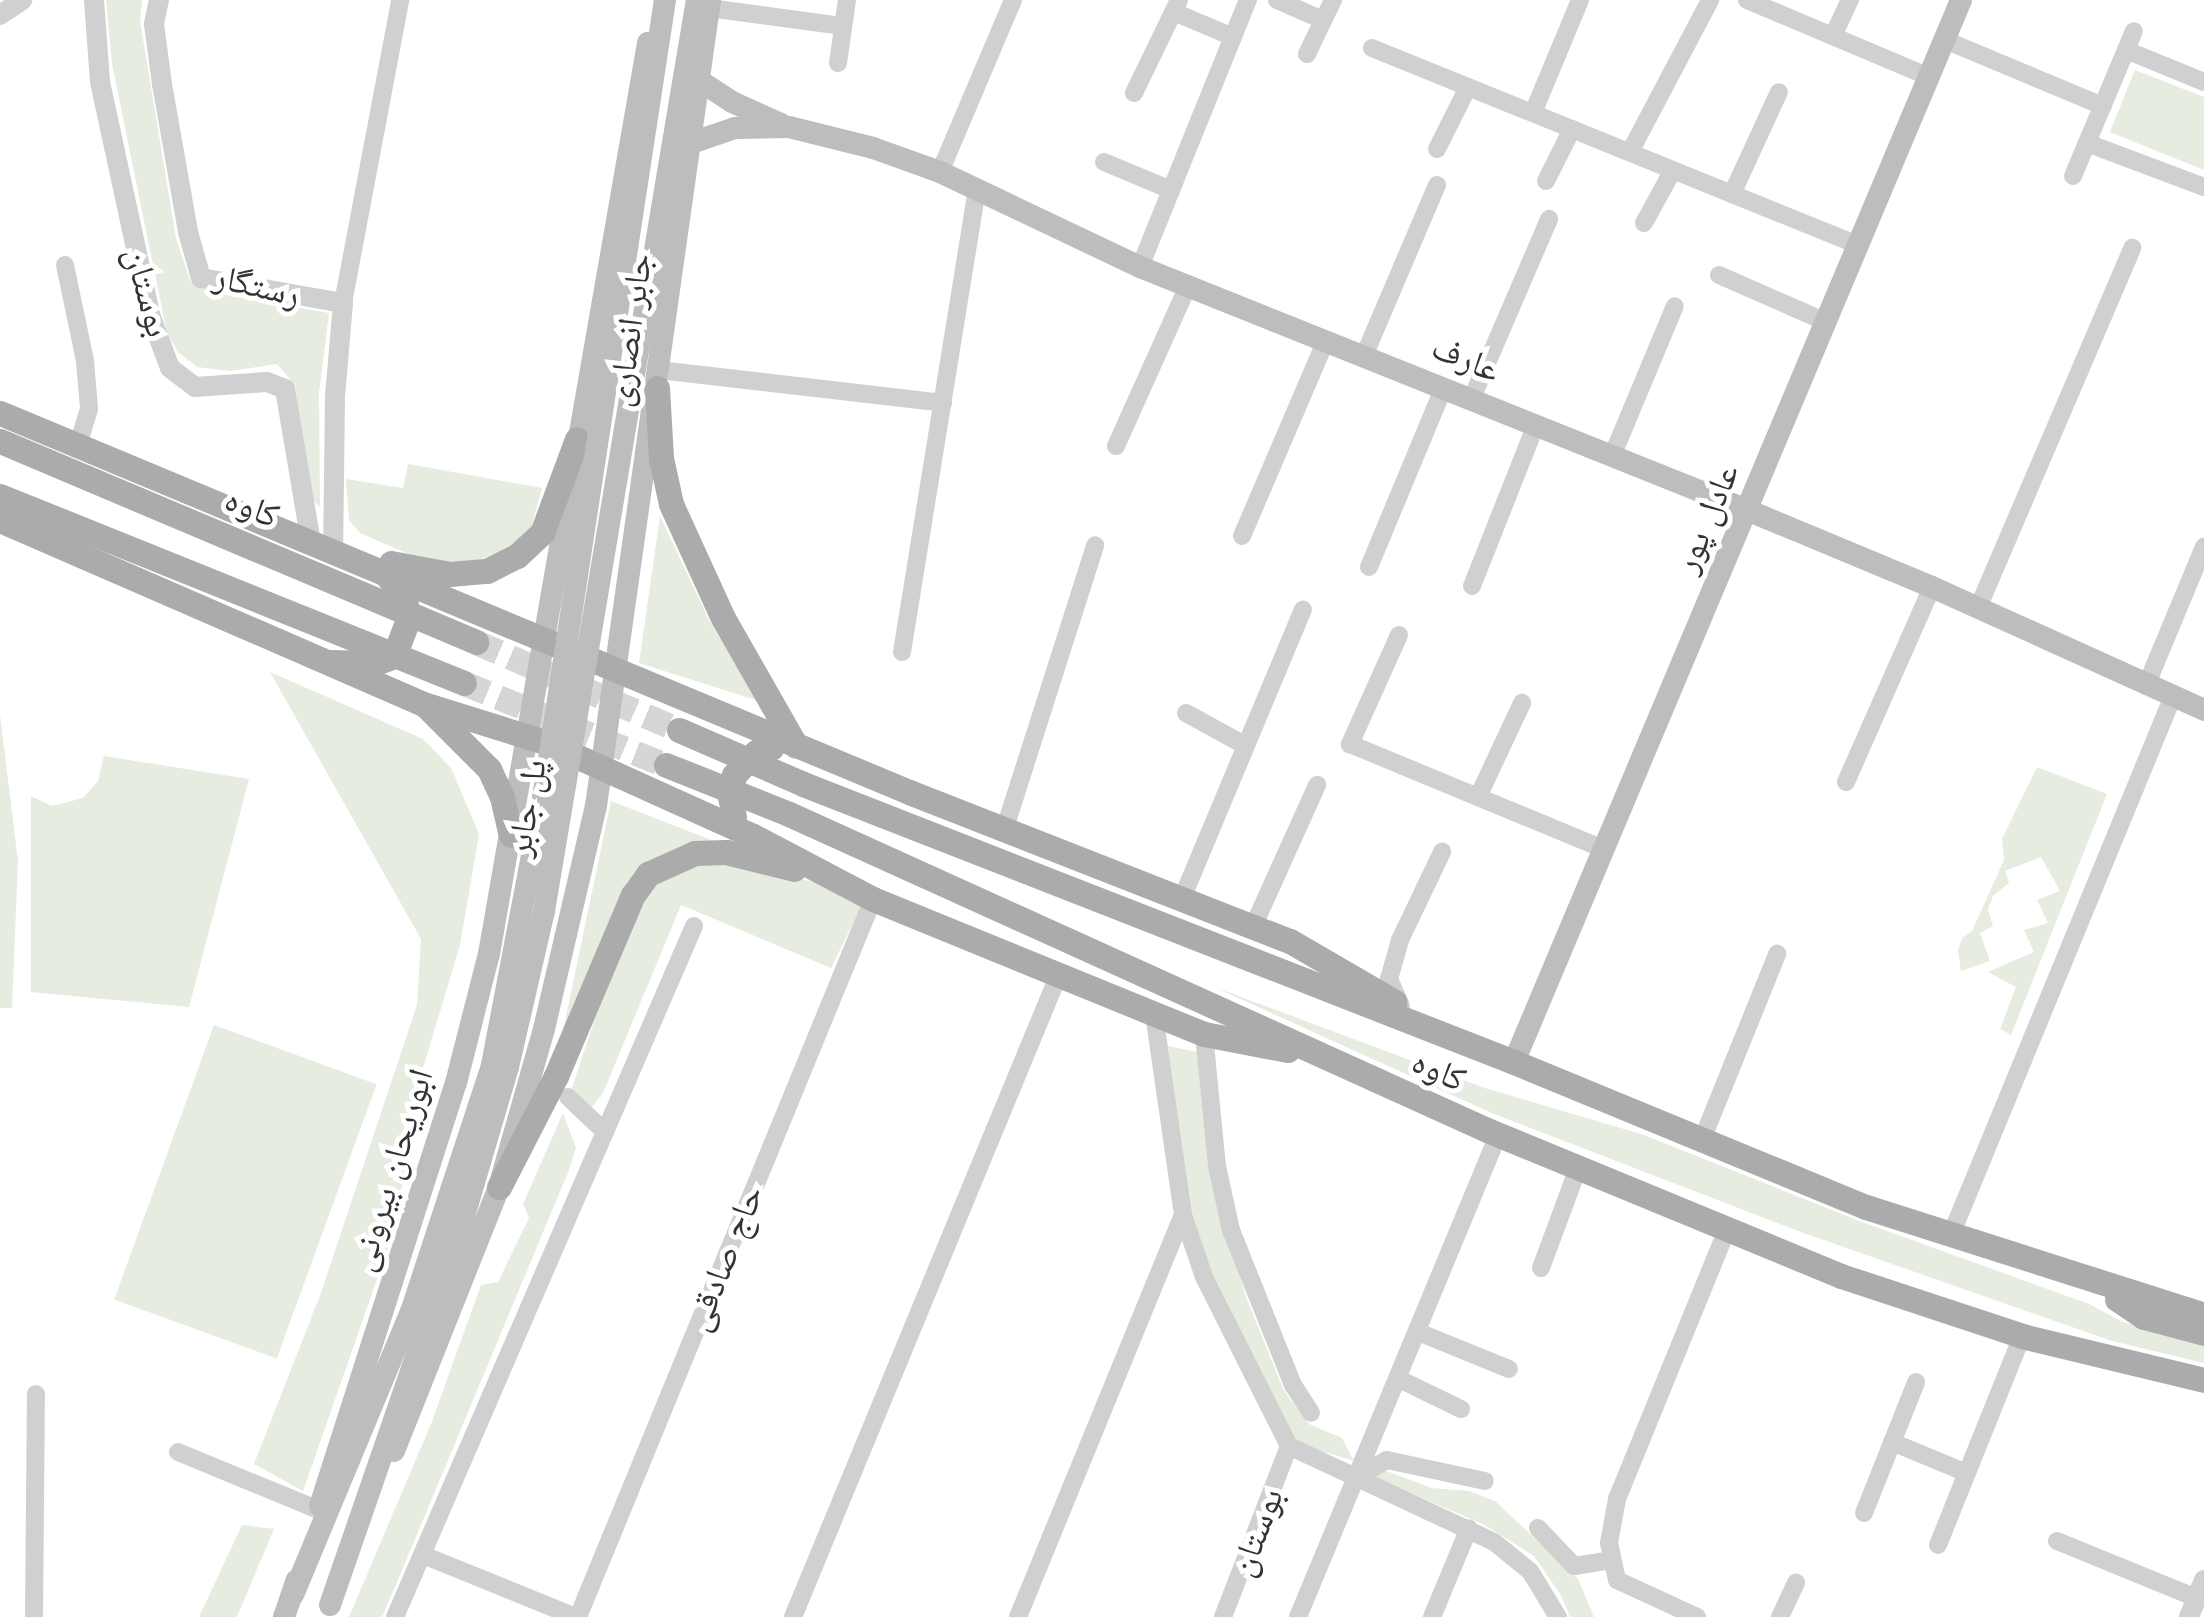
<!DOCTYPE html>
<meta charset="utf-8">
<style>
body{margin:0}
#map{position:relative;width:2204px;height:1617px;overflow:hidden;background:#fff;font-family:Jost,"Noto Naskh Arabic",sans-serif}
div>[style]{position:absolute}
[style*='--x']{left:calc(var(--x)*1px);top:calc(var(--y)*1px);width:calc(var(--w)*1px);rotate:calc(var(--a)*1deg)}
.green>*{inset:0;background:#e6ecdf;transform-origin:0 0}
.primary-tunnel>*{height:25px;margin-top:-12.5px;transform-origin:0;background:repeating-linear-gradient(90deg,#d6d6d6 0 25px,transparent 0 37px)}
.minor>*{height:18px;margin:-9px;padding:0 9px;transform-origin:9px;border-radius:9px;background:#d0d0d0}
.tertiary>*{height:20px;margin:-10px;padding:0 10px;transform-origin:10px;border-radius:10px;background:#d0d0d0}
.secondary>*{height:22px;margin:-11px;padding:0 11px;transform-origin:11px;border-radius:11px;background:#bdbdbd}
.primary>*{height:25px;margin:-12.5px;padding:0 12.5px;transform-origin:12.5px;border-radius:12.5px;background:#ababab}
.secondary-bridge>*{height:22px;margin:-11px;padding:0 11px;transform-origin:11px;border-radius:11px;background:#bdbdbd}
.primary-bridge>*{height:25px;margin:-12.5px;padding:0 12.5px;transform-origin:12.5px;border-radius:12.5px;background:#ababab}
span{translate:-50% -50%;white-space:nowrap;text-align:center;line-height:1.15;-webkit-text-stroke:10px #fff;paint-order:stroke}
.street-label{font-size:35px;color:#333}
</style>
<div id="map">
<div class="green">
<i style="clip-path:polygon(106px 0,142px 0,140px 21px,176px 238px,191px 283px,221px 294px,329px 313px,319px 393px,320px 507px,310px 497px,295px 385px,277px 364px,230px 371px,197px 367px,178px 352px,167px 333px,112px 64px)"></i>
<i style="clip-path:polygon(2135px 70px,2204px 97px,2204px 170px,2110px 132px)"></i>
<i style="clip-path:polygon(408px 464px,542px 488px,531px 528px,513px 546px,488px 557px,457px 564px,406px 553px,360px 533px,349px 520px,346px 479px,403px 488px)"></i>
<i style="clip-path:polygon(660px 516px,711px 624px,762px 702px,639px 663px)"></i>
<i style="clip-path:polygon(270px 672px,423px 739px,451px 768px,479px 834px,460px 945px,420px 1078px,396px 1225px,303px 1491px,254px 1464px,321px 1293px,417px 1005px,421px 939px)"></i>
<i style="clip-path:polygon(0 715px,18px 861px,12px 1008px,0 1008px)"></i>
<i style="clip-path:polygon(104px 756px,249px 779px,189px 1007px,31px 992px,31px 796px,52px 806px,83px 798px,98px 781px)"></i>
<i style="clip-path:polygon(2037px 767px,2107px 794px,2011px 1035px,2000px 1029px,2016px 987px,1988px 972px,2034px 952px,2024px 930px,2048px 923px,2037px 900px,2060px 891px,2041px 857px,2005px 871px,2009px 883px,1993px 896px,1988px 909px,1993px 926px,1980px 933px,1990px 961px,1961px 971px,1958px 951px,1962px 938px,1972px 931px,2004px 860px,2002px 839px)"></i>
<i style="clip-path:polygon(611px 801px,714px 841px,661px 855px,559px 1050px)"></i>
<i style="clip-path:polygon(724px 862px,832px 886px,863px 903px,831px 968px,681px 905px,603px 1093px,592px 1107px,576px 1101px,572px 1088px,615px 958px,642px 899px,665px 875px,690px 865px)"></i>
<i style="clip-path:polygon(1214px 987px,1485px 1088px,1644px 1135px,1862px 1222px,2089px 1304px,2123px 1322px,2204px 1344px,2204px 1363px,2112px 1341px,1798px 1231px,1494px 1114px)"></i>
<i style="left:214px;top:1025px;width:173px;height:292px;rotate:20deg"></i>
<i style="clip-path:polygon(1168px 1046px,1197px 1052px,1208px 1167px,1246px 1297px,1284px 1391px,1309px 1424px,1342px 1438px,1354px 1461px,1292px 1442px,1212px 1279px,1189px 1214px)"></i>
<i style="clip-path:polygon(563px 1113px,576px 1148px,569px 1170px,398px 1580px,382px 1617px,349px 1617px,431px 1424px,481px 1285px,498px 1282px,529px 1218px,523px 1204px)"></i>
<i style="clip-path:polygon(1378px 1468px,1432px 1488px,1469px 1491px,1495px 1501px,1578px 1579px,1594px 1617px,1570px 1617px,1561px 1595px,1534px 1556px,1483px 1524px,1375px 1478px)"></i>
<i style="clip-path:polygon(242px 1525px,274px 1529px,237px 1617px,199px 1617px)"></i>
</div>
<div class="primary-tunnel">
<i style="--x:476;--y:642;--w:221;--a:23.4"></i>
<i style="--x:464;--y:683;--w:218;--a:22.1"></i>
</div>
<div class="minor">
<i style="--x:1277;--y:0;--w:50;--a:23.5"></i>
<i style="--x:1747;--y:0;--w:198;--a:22.9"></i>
<i style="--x:709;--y:8;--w:135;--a:7.7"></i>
<i style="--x:1174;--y:12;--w:64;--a:23"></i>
<i style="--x:1833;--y:36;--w:40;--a:-65"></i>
<i style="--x:1945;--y:40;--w:171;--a:22.7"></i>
<i style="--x:1372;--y:48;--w:524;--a:22.07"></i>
<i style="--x:2126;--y:50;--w:84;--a:22.3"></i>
<i style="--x:1307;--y:54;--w:60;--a:-64.3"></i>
<i style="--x:838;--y:63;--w:64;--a:-81.9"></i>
<i style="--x:1134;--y:93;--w:103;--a:-64.2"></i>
<i style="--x:1533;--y:113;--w:122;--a:-67.4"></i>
<i style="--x:2087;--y:143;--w:125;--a:20.6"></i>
<i style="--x:1437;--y:149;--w:69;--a:-63.4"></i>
<i style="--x:1630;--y:152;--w:172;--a:-62.2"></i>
<i style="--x:1104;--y:162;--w:73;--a:22.7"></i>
<i style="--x:940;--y:172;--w:187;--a:-67"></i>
<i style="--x:2073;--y:176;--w:157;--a:-67.2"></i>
<i style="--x:1546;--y:181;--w:58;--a:-63.4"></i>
<i style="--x:1732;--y:194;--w:112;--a:-65.3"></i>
<i style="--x:1644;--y:223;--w:60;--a:-61.3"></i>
<i style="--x:65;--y:265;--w:98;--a:78.2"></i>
<i style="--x:85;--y:361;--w:48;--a:85.2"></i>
<i style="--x:89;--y:409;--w:38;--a:107"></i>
<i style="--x:1140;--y:267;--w:288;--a:-68"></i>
<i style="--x:1719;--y:275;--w:117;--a:23.7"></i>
<i style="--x:343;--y:303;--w:308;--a:-79.3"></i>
<i style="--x:1364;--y:356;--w:186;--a:-66.9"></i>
<i style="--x:659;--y:370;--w:286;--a:6.6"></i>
<i style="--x:1472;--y:398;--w:195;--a:-66.7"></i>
<i style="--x:1116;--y:446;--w:175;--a:-65.8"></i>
<i style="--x:1613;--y:454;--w:160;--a:-67.3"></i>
<i style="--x:1242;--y:536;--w:213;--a:-66.8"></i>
<i style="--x:1369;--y:567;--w:195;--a:-67.4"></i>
<i style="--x:1472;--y:586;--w:174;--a:-68.4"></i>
<i style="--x:1978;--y:608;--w:392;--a:-66.8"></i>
<i style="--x:1399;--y:635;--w:120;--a:114.2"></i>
<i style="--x:1350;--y:744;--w:275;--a:22.5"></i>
<i style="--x:902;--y:652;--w:467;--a:-80.8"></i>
<i style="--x:2146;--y:686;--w:151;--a:-67.4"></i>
<i style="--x:1186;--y:713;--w:68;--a:28.8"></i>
<i style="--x:1846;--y:782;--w:213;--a:-66.2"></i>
<i style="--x:1478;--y:797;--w:104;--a:-64.9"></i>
<i style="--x:1004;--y:831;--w:300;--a:-72.3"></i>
<i style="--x:1181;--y:901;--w:316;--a:-67.3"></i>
<i style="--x:1253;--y:927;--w:156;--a:-65.7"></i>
<i style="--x:1401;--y:1006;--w:30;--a:-114"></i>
<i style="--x:1389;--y:979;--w:41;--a:-74.2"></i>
<i style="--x:1400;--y:940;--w:98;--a:-64.5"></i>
<i style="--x:1204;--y:1034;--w:133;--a:84.4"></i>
<i style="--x:1217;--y:1166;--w:66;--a:77.7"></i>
<i style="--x:1231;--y:1230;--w:167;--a:68.2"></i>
<i style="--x:1293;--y:1385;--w:33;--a:57"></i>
<i style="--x:568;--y:1097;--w:51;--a:43.4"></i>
<i style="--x:1702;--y:1140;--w:201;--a:-68"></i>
<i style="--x:1183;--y:1215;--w:65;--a:71.3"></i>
<i style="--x:1204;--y:1277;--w:189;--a:63.3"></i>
<i style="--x:1289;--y:1446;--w:226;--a:25.1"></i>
<i style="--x:1494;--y:1542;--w:46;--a:38.9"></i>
<i style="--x:1530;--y:1571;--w:54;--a:58.7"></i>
<i style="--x:1951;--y:1235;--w:583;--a:-67.61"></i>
<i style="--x:1541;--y:1268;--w:107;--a:-69.7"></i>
<i style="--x:1418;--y:1332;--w:98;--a:22.1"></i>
<i style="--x:1399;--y:1379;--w:69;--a:25.8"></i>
<i style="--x:1892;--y:1442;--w:81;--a:22.5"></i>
<i style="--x:178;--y:1452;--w:152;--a:22.4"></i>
<i style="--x:1359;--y:1476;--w:32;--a:-30"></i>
<i style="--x:1387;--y:1460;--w:100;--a:12.1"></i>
<i style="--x:1864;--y:1513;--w:141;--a:-68.3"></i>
<i style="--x:1538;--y:1528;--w:52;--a:46.5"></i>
<i style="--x:1574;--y:1566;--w:39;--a:-9"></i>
<i style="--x:2057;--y:1541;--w:151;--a:22.2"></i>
<i style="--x:1938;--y:1545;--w:225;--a:-68.1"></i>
<i style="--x:423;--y:1555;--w:165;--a:22.1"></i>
<i style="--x:34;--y:1617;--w:223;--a:-89.5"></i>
<i style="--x:395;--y:1617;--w:753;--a:-66.6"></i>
<i style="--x:578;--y:1617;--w:776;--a:-67.66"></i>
<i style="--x:793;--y:1617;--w:696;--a:-67.53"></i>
<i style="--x:1018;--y:1617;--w:435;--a:-67.7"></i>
<i style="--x:1183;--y:1215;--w:203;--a:-98.2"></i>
<i style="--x:1223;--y:1617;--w:183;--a:-68.9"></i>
<i style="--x:1298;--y:1617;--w:522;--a:-67.46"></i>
<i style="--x:1432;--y:1617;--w:96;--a:-67.4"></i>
<i style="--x:1697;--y:1617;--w:88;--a:-155.2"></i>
<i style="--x:1617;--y:1580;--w:38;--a:-102"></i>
<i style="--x:1609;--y:1543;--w:45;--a:-79.7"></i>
<i style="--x:1617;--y:1499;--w:291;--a:-67.8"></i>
<i style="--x:1780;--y:1617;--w:38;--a:-65"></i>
</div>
<div class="tertiary">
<i style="--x:94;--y:0;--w:82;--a:85.8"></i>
<i style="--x:100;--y:82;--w:240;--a:77.8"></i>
<i style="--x:151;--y:317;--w:54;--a:69.6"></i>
<i style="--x:170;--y:368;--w:31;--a:37"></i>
<i style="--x:195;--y:387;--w:72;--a:-4"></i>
<i style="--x:267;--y:382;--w:19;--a:21"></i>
<i style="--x:285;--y:389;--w:156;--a:80.4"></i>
<i style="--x:159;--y:0;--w:25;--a:102"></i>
<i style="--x:154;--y:24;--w:61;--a:82.4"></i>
<i style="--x:162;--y:84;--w:150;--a:80"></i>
<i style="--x:188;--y:232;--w:48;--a:74.2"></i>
<i style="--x:201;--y:278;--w:144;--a:10"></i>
<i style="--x:343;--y:303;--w:93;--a:94.9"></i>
<i style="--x:335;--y:396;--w:155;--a:90.7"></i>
<i style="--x:0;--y:15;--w:27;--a:-34"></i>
<i style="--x:2189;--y:1617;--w:40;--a:-68"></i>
</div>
<div class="secondary">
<i style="--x:700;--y:81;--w:38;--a:33"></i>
<i style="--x:732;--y:102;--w:54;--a:24.2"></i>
<i style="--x:691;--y:143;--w:46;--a:-18.8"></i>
<i style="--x:735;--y:128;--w:54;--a:-1.1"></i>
<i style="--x:789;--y:127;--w:87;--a:14"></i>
<i style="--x:873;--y:148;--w:71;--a:19.7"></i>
<i style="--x:940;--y:172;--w:221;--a:25.4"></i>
<i style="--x:1140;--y:267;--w:654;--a:21.82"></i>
<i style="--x:1747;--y:510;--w:200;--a:22.6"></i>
<i style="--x:1932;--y:587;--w:299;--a:24.3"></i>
<i style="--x:1514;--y:1062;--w:1152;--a:-67.17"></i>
<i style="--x:394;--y:1451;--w:284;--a:-68.3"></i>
<i style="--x:499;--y:1187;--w:164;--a:-74.1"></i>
<i style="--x:544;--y:1029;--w:229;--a:-76.9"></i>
<i style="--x:596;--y:806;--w:814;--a:-81.95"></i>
<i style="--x:320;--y:1506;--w:444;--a:-72.2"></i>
<i style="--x:456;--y:1083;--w:133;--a:-75.7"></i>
<i style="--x:489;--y:954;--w:925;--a:-80.1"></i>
<i style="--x:284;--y:1617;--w:39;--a:-71"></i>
</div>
<div class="primary">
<i style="--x:657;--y:388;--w:70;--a:86.7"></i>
<i style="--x:661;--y:458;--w:47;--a:77.7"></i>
<i style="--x:671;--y:504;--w:125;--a:65.5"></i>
<i style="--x:723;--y:618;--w:147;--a:60.3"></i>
<i style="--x:0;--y:413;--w:985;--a:22.63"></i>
<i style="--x:909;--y:792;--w:409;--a:21.4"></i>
<i style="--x:1290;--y:941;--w:121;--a:30.2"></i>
<i style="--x:0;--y:441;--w:517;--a:22.89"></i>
<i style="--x:0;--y:496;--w:500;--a:21.95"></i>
<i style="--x:0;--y:520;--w:461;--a:23.5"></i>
<i style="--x:423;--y:704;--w:128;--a:17.3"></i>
<i style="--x:545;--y:742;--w:228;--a:24.3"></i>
<i style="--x:753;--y:836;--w:136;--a:27.7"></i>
<i style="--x:873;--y:899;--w:357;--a:22.2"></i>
<i style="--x:1204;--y:1034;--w:85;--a:10.9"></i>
<i style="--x:391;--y:563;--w:60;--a:10.6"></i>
<i style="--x:450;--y:574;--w:37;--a:-5"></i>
<i style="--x:487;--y:571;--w:34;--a:-27"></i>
<i style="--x:517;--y:556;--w:34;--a:-43"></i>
<i style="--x:542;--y:533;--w:100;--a:-69.6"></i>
<i style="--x:427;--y:707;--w:88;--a:45"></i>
<i style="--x:489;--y:769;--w:31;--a:65"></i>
<i style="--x:502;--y:797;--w:39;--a:77"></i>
<i style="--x:679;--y:730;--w:135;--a:23.5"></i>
<i style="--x:803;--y:784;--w:763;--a:21.36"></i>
<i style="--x:1514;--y:1062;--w:381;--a:22.4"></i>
<i style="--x:1866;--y:1207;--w:355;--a:17.7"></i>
<i style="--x:666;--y:765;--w:132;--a:21.7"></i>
<i style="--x:789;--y:814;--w:766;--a:24.36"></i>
<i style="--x:1487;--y:1130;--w:383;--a:22.4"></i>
<i style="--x:1841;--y:1276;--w:191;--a:18.3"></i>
<i style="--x:2022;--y:1336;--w:187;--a:13.6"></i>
<i style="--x:499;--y:1187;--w:125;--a:-62.8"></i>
<i style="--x:556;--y:1076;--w:197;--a:-67"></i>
<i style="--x:633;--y:895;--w:26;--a:-54"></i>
<i style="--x:648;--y:874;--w:51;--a:-24.1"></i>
<i style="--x:695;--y:853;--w:31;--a:-2"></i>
<i style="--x:726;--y:852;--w:70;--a:14"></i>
<i style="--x:2117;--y:1299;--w:32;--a:34"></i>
<i style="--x:2144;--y:1317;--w:62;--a:14.9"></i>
</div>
<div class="secondary-bridge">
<i style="--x:293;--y:1595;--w:307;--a:-67.4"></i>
<i style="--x:411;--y:1312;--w:260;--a:-71.8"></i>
<i style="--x:492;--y:1065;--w:272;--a:-79.2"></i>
<i style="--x:543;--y:798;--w:807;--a:-81.31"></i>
<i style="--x:330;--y:1605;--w:407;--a:-70.9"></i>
<i style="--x:463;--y:1220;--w:159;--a:-73.6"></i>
<i style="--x:508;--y:1067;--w:160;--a:-77"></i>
<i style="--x:544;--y:911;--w:924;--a:-80.47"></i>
</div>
<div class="primary-bridge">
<i style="--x:331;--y:662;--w:45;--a:1.3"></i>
<i style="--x:376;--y:663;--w:19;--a:-21"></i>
<i style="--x:394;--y:656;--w:40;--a:-69"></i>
<i style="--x:408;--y:619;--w:21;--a:-98"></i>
<i style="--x:405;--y:598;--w:32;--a:-129"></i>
<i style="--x:734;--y:817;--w:20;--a:-101"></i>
<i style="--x:730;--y:797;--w:22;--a:-80"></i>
<i style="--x:734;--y:775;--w:32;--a:-46"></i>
<i style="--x:756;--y:752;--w:16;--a:-15"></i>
</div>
<div class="street-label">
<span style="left:257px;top:285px;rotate:13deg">رستگار</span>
<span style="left:148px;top:292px;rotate:75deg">بوستان</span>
<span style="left:629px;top:330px;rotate:-82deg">جابر انصاری</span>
<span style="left:1466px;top:358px;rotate:22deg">عارف</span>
<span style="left:252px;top:507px;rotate:22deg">کاوه</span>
<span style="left:1706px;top:518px;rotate:-67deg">عادل پور</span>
<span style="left:526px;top:808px;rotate:-80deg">پل جابر</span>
<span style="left:1439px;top:1070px;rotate:24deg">کاوه</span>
<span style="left:391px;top:1170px;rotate:-73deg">ابوریحان بیرونی</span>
<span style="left:724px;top:1258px;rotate:-68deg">حاج صادقی</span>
<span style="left:1256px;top:1532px;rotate:-69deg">بوستان</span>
</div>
</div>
